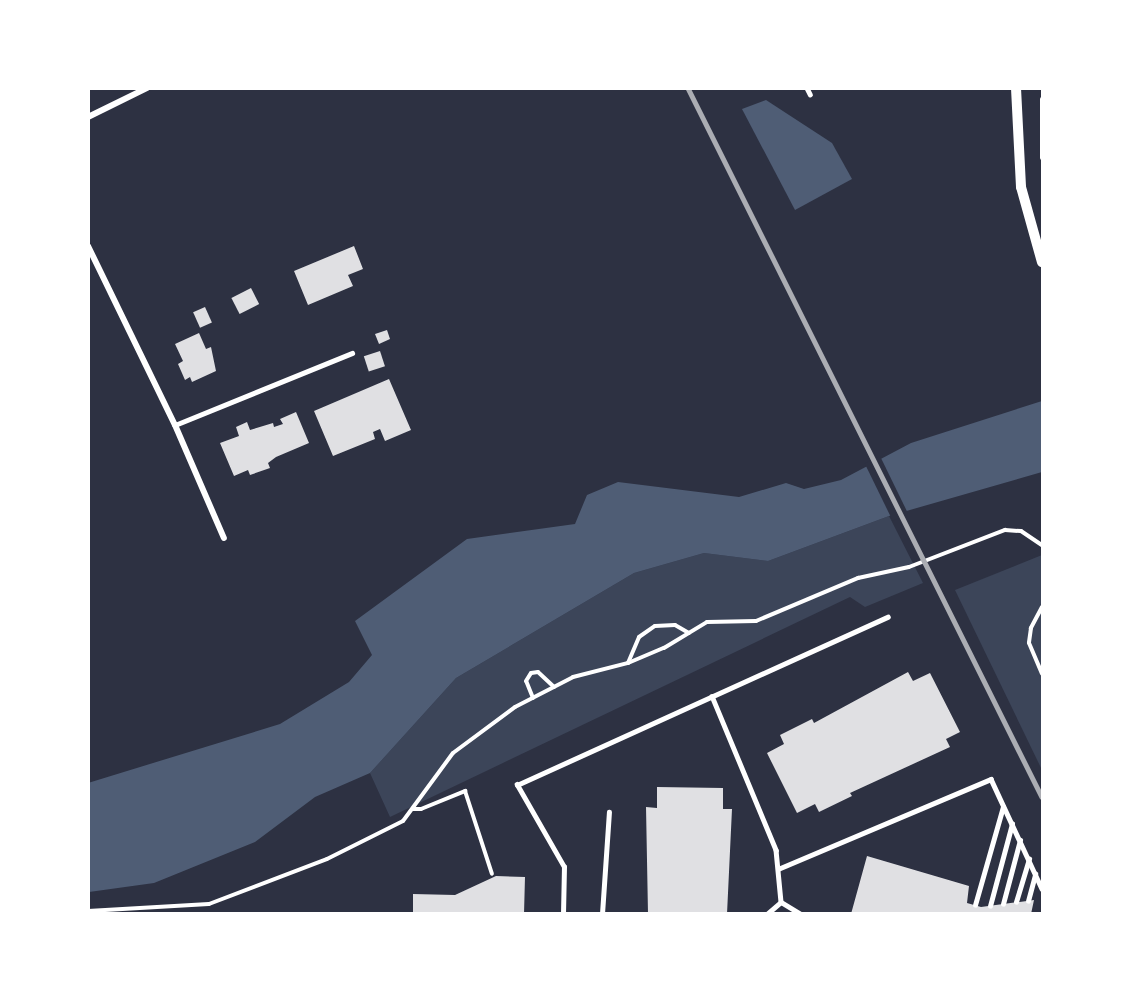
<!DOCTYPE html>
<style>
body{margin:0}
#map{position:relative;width:1131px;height:1002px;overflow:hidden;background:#2d3142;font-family:"PT Sans",sans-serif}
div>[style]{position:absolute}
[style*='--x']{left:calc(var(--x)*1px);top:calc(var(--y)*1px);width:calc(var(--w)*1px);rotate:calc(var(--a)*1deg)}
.green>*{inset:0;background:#3c4559}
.water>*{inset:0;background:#4f5d75}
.pier>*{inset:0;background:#2d3142;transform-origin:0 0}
.building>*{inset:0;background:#e0e0e3;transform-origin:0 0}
.path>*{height:4px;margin:-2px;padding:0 2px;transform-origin:2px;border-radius:2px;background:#fff}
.service>*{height:4.5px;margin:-2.25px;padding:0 2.25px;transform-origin:2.25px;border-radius:2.25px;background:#fff}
.minor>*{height:6px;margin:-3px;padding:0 3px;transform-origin:3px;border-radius:3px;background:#fff}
.tertiary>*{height:10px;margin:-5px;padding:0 5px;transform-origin:5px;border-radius:5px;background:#fff}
.rail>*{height:4.5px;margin:-2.25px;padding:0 2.25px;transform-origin:2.25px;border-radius:2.25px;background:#abadb3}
span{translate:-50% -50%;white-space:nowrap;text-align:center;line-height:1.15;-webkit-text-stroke:6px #fff;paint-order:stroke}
.frame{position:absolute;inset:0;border:90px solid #fff;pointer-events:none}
</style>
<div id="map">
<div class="green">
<i style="clip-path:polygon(889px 516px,923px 583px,865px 607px,850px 597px,390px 817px,370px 773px,456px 678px,634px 573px,704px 553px,768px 561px)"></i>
<i style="clip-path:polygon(1042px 555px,1042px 770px,955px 590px)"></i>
</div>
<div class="water">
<i style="clip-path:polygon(766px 100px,832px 143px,852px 179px,795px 210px,742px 109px)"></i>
<i style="clip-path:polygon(1042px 401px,1042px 472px,889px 516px,768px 561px,704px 553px,634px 573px,456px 678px,370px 773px,315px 797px,255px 842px,154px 883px,89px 892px,88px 783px,280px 724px,349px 682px,372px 655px,355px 621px,467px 539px,575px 524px,587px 495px,618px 482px,739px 497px,786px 483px,804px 489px,841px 480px,911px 443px)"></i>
</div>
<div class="pier">
<i style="left:880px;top:456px;width:64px;height:17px;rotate:64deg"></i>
</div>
<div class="building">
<i style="clip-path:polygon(354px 246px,363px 269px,348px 275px,353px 286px,308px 305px,294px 271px)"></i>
<i style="left:251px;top:288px;width:18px;height:22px;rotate:63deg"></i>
<i style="left:205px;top:307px;width:17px;height:13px;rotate:66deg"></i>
<i style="clip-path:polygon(387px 330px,390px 339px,379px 344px,375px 334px)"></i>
<i style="clip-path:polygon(199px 333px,206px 349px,211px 347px,216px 371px,192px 382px,190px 377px,185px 380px,178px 364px,183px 361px,175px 344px)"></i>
<i style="left:380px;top:351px;width:16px;height:17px;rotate:72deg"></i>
<i style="clip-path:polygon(389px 379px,411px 430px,385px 441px,380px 429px,373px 432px,375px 439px,333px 456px,314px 411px)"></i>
<i style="clip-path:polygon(296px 412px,309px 443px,276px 457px,268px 463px,270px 468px,250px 475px,248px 470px,234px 476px,220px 443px,239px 436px,236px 427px,247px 422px,250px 430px,273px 423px,274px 427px,283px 424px,280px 419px)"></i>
<i style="clip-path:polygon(908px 672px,913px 681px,930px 673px,960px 732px,946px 739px,950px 747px,850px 793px,852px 796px,819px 812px,815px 804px,797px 813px,767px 753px,784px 744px,780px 735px,812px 719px,814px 723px)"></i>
<i style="clip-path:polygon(657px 787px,723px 788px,723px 809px,732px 809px,727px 914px,648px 914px,646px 807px,657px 808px)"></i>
<i style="clip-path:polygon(867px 856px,969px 886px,967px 903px,981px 907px,1034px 900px,1031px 914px,851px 914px)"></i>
<i style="clip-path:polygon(496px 876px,525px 877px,524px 914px,413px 914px,413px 894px,455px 895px)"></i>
</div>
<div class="path">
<i style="--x:1042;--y:99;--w:59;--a:90"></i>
<i style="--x:1042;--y:607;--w:24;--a:118"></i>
<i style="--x:1031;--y:628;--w:15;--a:98"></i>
<i style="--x:1029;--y:643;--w:33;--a:67"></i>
<i style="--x:628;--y:663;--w:28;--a:-67"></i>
<i style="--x:639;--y:637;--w:19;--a:-35"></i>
<i style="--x:655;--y:626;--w:20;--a:-3"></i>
<i style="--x:675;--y:625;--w:16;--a:30"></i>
<i style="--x:533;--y:698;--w:18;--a:-112"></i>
<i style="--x:526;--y:681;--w:9;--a:-58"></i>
<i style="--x:531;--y:673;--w:7;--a:-8"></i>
<i style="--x:538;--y:672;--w:22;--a:43"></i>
<i style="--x:413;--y:809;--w:8;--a:0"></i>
<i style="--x:421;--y:809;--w:48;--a:-22.2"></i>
<i style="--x:465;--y:791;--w:87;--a:72"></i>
<i style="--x:88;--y:911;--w:121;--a:-3.3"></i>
<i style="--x:209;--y:904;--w:126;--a:-20.9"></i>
<i style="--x:327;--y:859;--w:85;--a:-26.6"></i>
<i style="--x:403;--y:821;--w:84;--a:-53.7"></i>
<i style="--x:453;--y:753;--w:77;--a:-36.6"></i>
<i style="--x:515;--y:707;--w:65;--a:-27.3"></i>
<i style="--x:573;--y:677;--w:57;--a:-14.3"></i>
<i style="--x:628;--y:663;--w:39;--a:-23"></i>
<i style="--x:664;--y:648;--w:50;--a:-31.2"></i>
<i style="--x:707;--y:622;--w:49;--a:-1.2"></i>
<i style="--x:756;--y:621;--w:111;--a:-22.9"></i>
<i style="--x:858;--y:578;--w:52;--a:-12.2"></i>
<i style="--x:909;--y:567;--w:103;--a:-21.1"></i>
<i style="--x:1005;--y:530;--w:16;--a:4"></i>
<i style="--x:1021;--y:531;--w:25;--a:34"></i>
</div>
<div class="service">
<i style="--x:807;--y:88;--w:7;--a:63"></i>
<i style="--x:175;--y:425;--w:191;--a:-22.1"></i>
<i style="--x:712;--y:696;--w:167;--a:67.4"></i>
<i style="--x:776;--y:850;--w:52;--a:84.5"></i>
<i style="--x:778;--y:869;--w:231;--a:-22.9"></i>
<i style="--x:991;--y:779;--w:121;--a:65.1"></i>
<i style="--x:1028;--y:901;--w:28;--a:-75"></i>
<i style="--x:781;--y:902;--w:23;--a:31"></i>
<i style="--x:1016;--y:902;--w:45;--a:-73.2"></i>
<i style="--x:1003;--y:904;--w:66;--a:-75.1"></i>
<i style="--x:975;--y:905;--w:102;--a:-74.1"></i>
<i style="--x:990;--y:906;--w:85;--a:-75"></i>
<i style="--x:563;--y:914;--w:47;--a:-88.8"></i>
<i style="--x:564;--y:867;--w:95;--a:-119.8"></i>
<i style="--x:517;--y:785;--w:407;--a:-24.4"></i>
<i style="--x:602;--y:914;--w:102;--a:-86.1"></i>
<i style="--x:767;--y:914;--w:18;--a:-41"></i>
</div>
<div class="minor">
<i style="--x:88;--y:117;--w:66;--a:-26.2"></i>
<i style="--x:88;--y:246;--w:199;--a:64.1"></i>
<i style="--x:175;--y:425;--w:123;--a:66.6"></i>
</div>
<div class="tertiary">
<i style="--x:1016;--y:88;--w:99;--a:87.1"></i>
<i style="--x:1021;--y:187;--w:78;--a:74.4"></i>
</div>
<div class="rail">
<i style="--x:688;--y:88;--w:792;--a:63.47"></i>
</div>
<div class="frame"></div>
</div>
